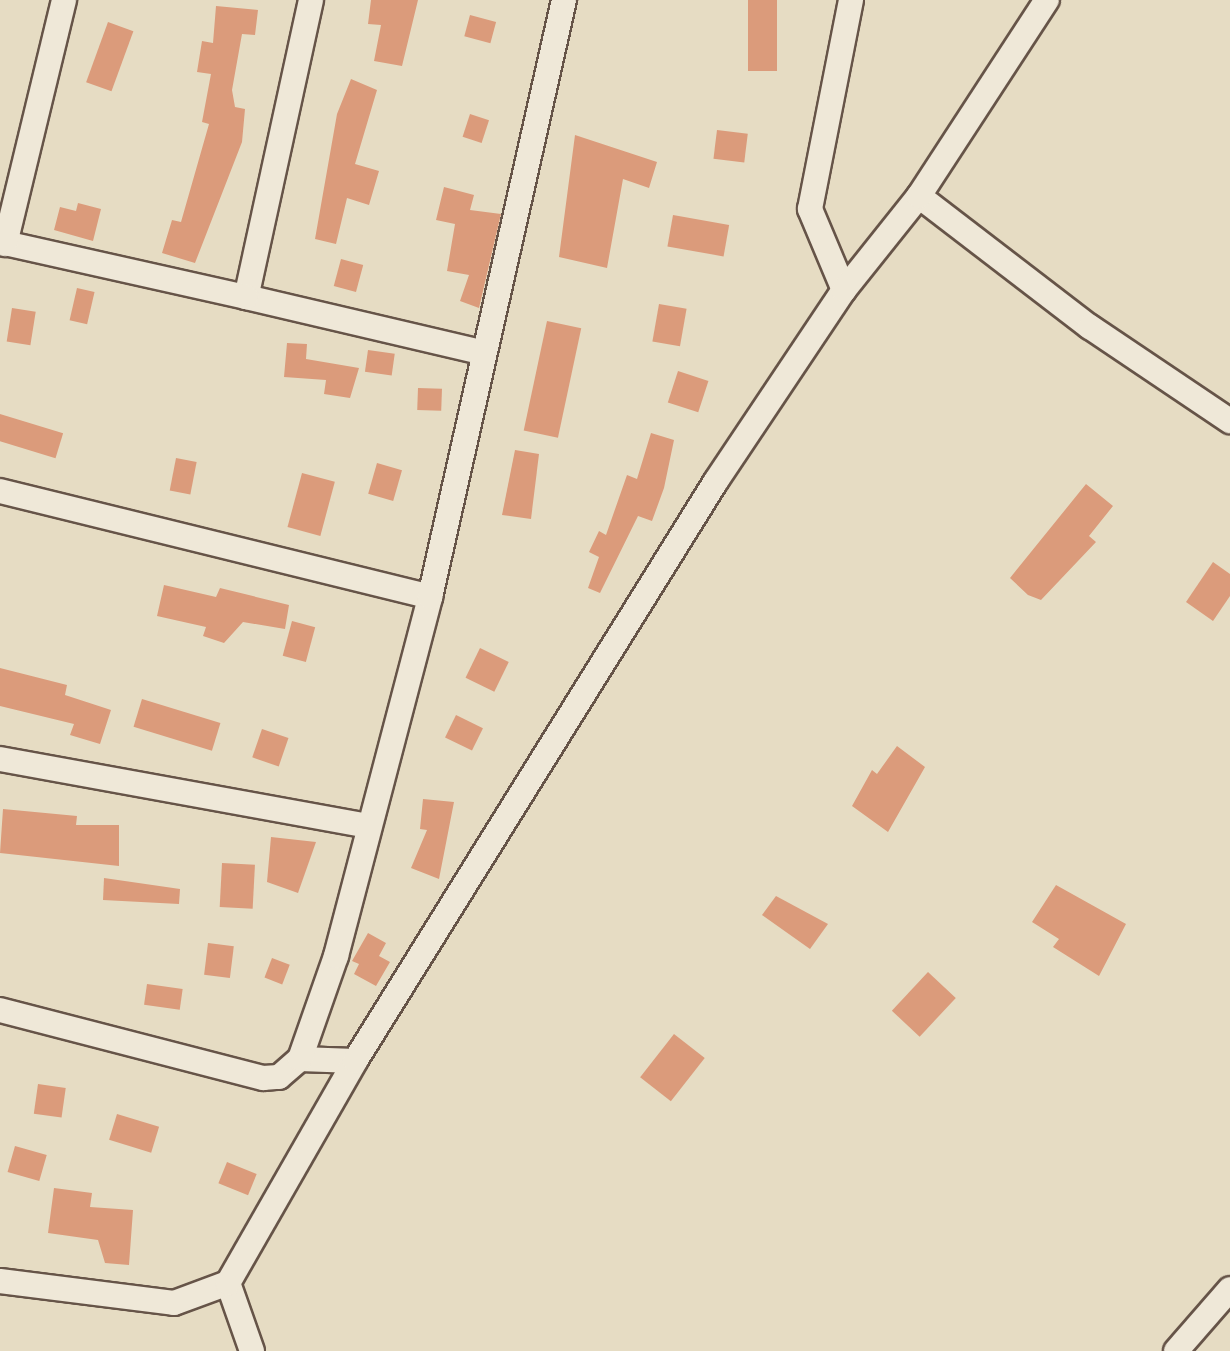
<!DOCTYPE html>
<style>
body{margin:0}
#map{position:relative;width:1230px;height:1351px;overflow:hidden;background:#e6dcc3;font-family:Vollkorn,serif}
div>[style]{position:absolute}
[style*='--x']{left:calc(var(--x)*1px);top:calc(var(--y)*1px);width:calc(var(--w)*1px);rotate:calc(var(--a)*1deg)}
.building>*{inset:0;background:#db9b7b;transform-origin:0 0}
.roads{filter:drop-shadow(2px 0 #665448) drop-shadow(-2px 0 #665448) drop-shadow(0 2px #665448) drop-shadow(0 -2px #665448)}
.minor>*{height:24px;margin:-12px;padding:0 12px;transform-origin:12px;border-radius:12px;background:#efe8d8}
span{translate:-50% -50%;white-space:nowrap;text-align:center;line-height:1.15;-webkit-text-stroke:7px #efe8d8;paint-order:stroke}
</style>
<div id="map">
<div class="building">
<i style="clip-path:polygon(371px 0,418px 0,402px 66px,374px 61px,381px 25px,368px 24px)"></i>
<i style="left:748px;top:0;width:29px;height:71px"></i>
<i style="clip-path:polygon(216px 6px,258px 10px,255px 35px,242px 34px,232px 90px,235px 107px,245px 109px,242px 142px,195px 263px,162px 253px,172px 220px,181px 222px,209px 124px,202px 122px,211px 74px,197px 72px,202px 41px,213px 43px)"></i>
<i style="left:470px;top:15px;width:27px;height:22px;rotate:15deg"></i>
<i style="left:108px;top:22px;width:27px;height:64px;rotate:20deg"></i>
<i style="clip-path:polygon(351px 79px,377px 90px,355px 164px,379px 171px,369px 205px,347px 198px,336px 244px,315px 239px,337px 114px)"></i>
<i style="left:470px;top:114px;width:20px;height:24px;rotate:18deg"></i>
<i style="left:717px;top:130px;width:31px;height:29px;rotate:7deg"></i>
<i style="clip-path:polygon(575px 135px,657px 162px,649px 188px,623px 179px,607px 268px,559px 257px)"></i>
<i style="clip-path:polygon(444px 187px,474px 195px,470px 210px,501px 214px,479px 308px,460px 301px,469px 275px,447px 271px,455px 224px,436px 220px)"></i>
<i style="clip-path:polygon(78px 203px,101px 209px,93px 241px,54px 230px,60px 207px,76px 211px)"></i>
<i style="left:673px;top:215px;width:57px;height:32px;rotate:10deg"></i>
<i style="left:341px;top:259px;width:23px;height:28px;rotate:15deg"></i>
<i style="left:77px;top:288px;width:18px;height:33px;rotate:13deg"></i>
<i style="left:659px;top:304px;width:28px;height:38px;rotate:10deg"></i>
<i style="left:12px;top:308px;width:24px;height:34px;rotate:9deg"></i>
<i style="left:547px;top:321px;width:35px;height:112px;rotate:12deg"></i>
<i style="clip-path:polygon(287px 343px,307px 344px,306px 359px,359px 368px,350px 398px,324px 394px,326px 380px,284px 377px)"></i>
<i style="left:368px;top:350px;width:27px;height:22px;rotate:8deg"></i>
<i style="left:678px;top:371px;width:32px;height:33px;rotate:18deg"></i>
<i style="left:418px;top:388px;width:24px;height:22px;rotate:2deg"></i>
<i style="left:0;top:414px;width:66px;height:26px;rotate:17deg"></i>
<i style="clip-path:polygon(651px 433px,674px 440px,664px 488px,652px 521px,638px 516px,600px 593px,588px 588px,599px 557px,589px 552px,599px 531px,606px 535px,627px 475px,637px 479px)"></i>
<i style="clip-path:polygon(515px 450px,539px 454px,531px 519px,502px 515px)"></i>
<i style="left:176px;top:458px;width:21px;height:33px;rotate:11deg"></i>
<i style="left:377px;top:463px;width:26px;height:32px;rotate:16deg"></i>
<i style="left:302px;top:473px;width:34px;height:56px;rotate:15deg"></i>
<i style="clip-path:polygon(1086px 484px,1113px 506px,1089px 536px,1096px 542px,1041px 600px,1028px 595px,1010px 578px)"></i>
<i style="clip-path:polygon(1213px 562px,1230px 574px,1230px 596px,1213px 621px,1186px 602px)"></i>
<i style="clip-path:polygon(164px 585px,216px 597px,220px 588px,289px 605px,285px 629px,243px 622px,224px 643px,203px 636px,206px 627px,157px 616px)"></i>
<i style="left:292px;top:621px;width:24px;height:36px;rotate:15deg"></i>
<i style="left:480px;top:648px;width:32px;height:33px;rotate:26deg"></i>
<i style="clip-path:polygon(0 668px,67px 685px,65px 695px,111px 710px,100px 744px,70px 735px,74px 724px,0 706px)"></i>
<i style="left:142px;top:699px;width:82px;height:29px;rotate:17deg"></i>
<i style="left:456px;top:715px;width:30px;height:25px;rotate:26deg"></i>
<i style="left:262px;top:729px;width:28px;height:30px;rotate:19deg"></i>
<i style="clip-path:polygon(897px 746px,925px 767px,888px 832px,852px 806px,872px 770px,877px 774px)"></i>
<i style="clip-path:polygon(423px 799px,454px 802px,439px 879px,411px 868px,427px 830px,420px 829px)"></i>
<i style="clip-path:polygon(3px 809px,77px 816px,76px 825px,119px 825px,119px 866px,0 853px)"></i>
<i style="clip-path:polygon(271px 837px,316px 842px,298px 893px,267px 882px)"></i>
<i style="left:222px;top:863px;width:33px;height:44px;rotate:3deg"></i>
<i style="clip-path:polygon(104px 878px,180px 889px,179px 904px,103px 900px)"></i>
<i style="clip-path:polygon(1056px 885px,1126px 924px,1099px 976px,1053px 947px,1059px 939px,1032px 922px)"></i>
<i style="clip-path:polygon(776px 896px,828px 924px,810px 949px,762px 915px)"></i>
<i style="clip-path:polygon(368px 933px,386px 943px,379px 956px,390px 962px,376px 986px,354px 974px,359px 964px,352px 961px)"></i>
<i style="left:208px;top:943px;width:26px;height:32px;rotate:7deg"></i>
<i style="left:272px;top:958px;width:19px;height:21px;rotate:21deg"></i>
<i style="left:928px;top:972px;width:38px;height:53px;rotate:43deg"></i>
<i style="left:147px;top:984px;width:36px;height:21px;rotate:8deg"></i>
<i style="left:674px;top:1034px;width:39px;height:55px;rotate:38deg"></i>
<i style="left:38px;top:1084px;width:28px;height:30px;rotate:8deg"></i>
<i style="left:117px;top:1114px;width:44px;height:27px;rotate:17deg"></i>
<i style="left:15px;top:1146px;width:33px;height:27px;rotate:16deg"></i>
<i style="left:227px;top:1162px;width:32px;height:23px;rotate:22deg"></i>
<i style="clip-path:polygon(54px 1188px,92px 1193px,90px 1207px,133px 1210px,129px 1265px,105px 1263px,98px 1240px,48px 1233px)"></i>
</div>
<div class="roads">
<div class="minor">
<i style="--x:311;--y:0;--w:304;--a:102.3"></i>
<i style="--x:246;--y:297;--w:240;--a:13.2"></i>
<i style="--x:919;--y:196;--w:215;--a:37.5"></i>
<i style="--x:1090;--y:327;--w:169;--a:33.9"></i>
<i style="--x:0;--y:242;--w:252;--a:12.6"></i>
<i style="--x:5;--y:244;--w:251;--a:-76.4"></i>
<i style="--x:844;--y:290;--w:88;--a:-112.8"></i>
<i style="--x:810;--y:209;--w:213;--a:-78.9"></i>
<i style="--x:0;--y:491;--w:443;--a:13.8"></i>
<i style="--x:0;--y:759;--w:375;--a:10.3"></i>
<i style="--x:0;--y:1010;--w:272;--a:14.5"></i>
<i style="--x:263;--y:1078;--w:16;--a:-4"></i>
<i style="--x:279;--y:1077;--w:28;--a:-41"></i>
<i style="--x:355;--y:1061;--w:55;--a:-177.9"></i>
<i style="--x:300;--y:1059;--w:109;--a:-70.7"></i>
<i style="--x:336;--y:956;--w:371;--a:-75.3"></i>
<i style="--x:430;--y:597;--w:612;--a:-77.35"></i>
<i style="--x:0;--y:1281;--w:175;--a:7.2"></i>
<i style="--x:174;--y:1303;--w:58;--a:-20.3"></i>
<i style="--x:252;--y:1351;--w:72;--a:-109.4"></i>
<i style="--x:228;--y:1283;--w:256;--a:-60.2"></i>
<i style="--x:355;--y:1061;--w:683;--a:-58.1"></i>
<i style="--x:716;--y:481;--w:230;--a:-56.2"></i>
<i style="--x:844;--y:290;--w:120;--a:-51.4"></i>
<i style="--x:919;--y:196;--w:234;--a:-56.9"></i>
<i style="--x:1176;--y:1351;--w:82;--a:-48.9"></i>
</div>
</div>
</div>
